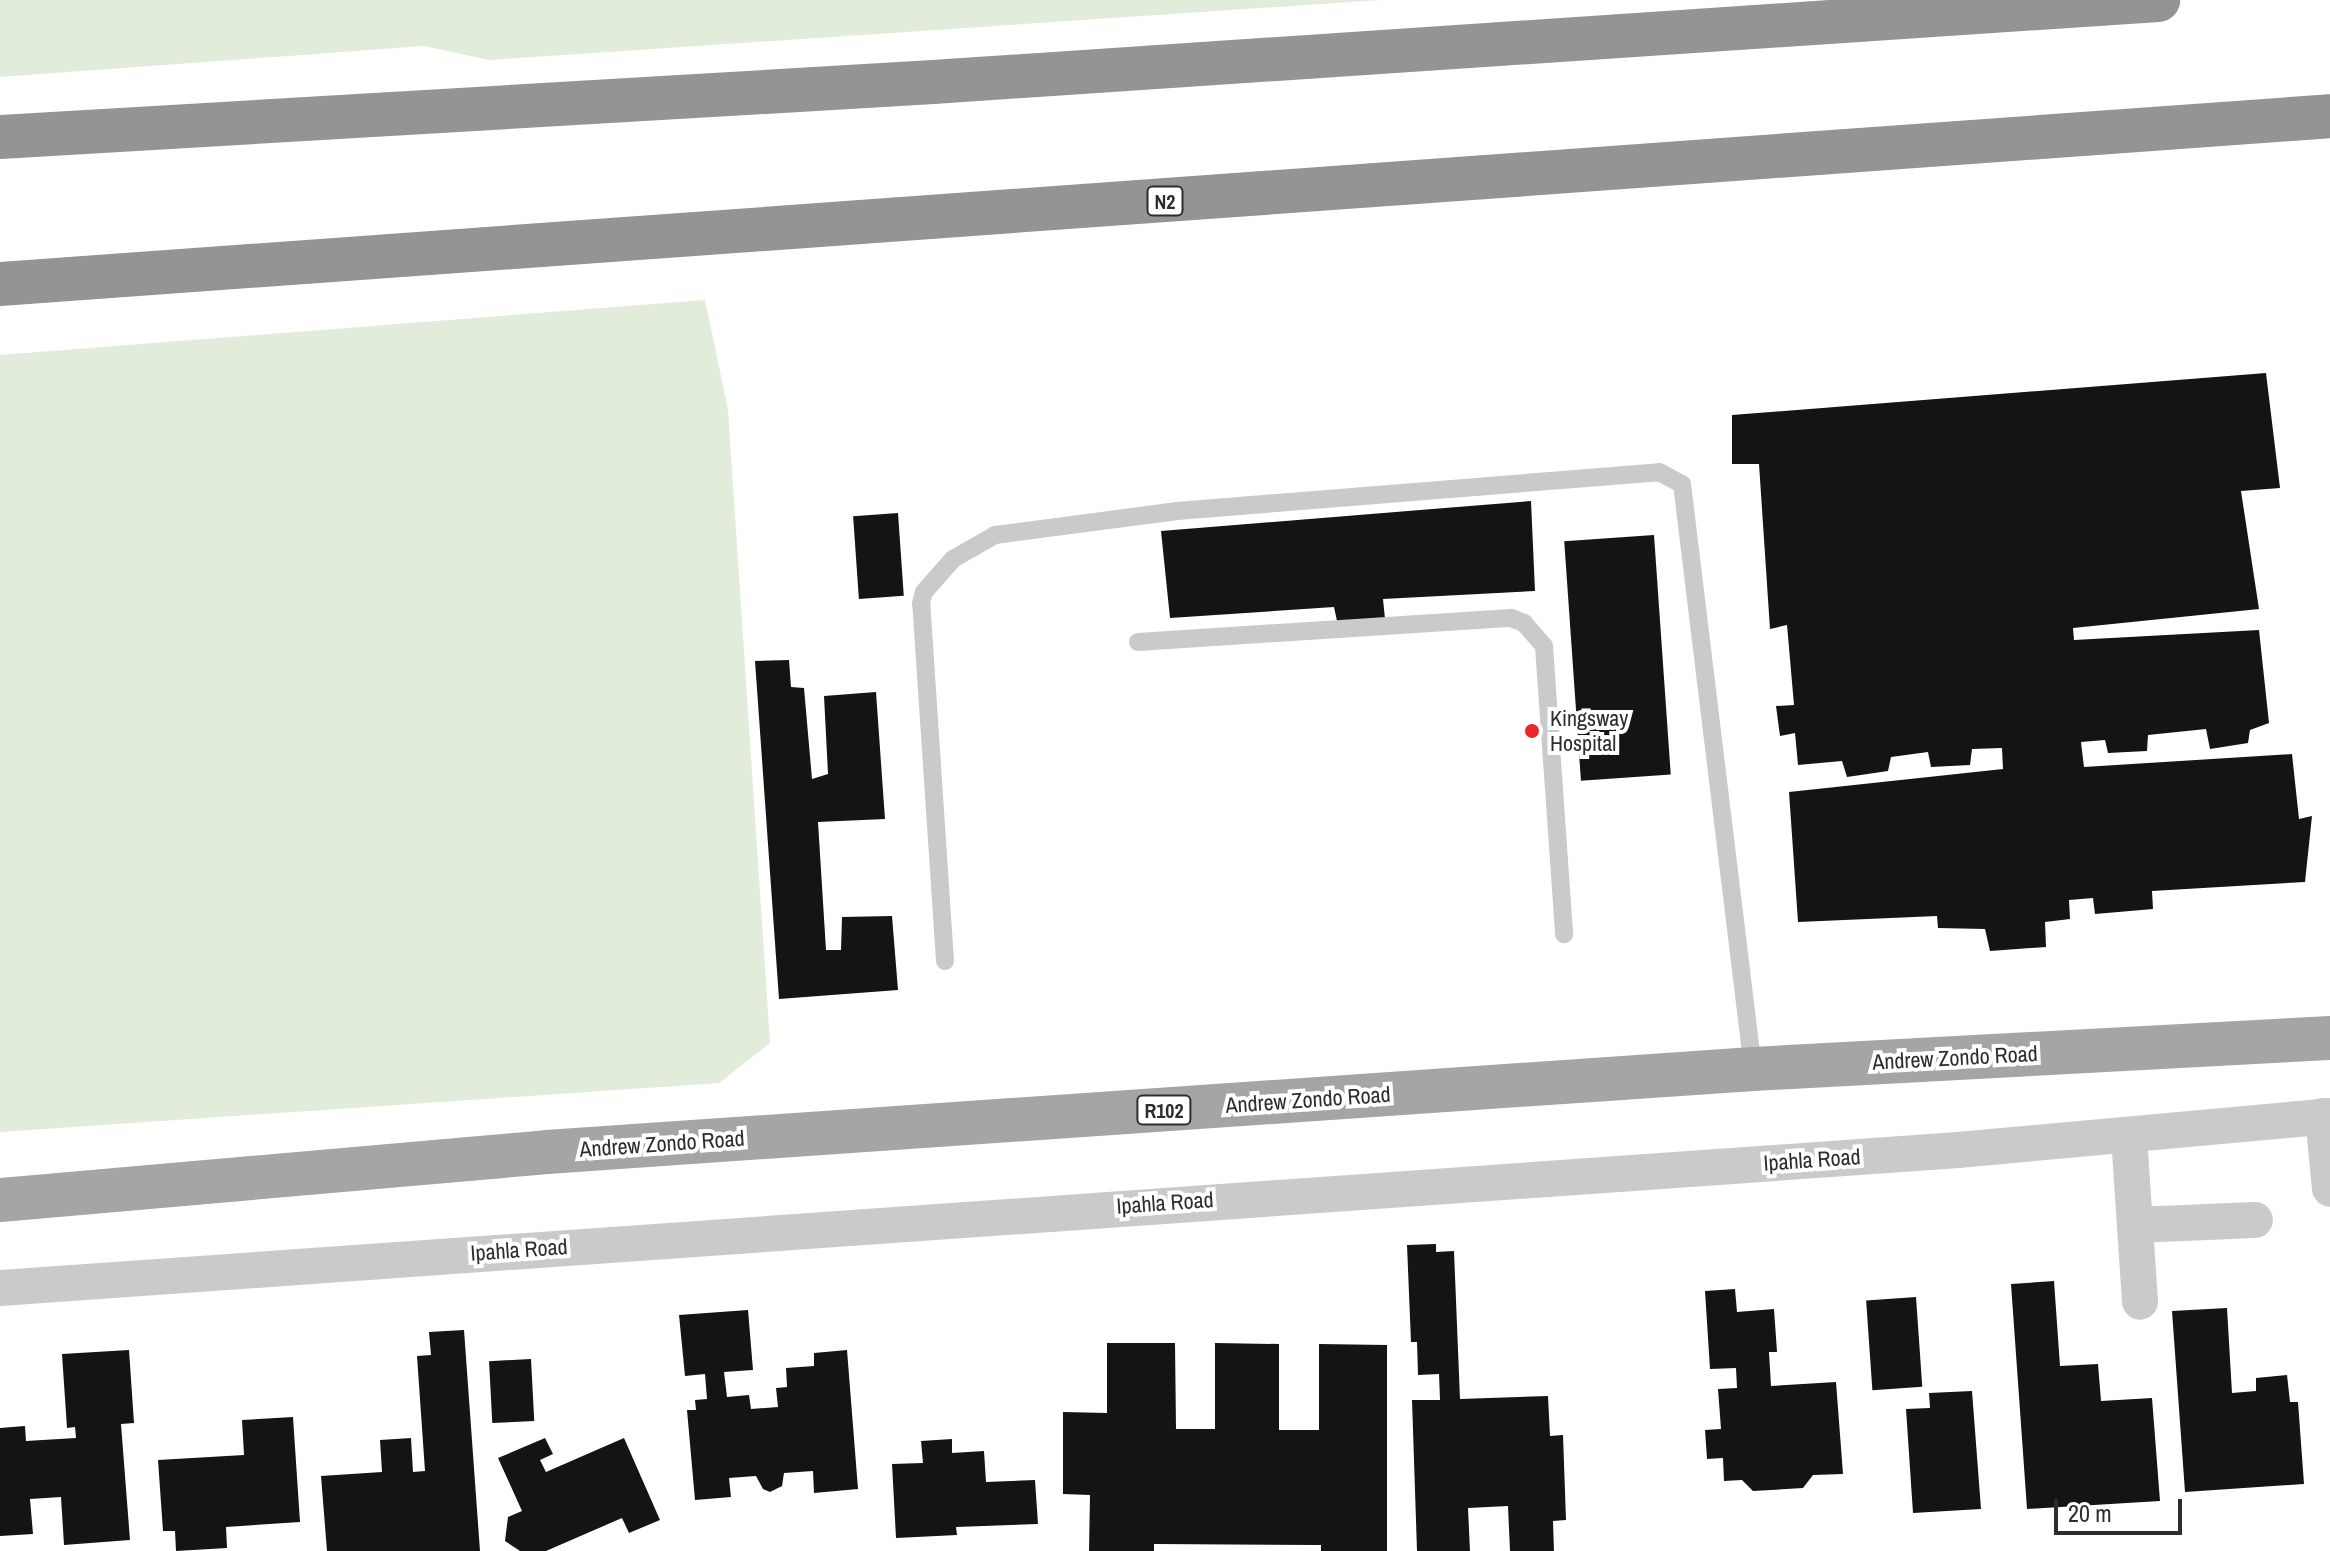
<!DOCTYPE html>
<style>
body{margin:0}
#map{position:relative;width:2330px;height:1551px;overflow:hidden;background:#fff;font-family:"Archivo Narrow",sans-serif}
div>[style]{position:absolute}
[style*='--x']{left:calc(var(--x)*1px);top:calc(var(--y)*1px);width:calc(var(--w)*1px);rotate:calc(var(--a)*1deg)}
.green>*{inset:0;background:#e2ecda}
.building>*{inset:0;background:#141414;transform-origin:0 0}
.service>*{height:18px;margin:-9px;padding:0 9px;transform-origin:9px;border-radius:9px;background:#cacaca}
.minor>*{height:36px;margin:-18px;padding:0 18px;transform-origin:18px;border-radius:18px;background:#cacaca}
.primary>*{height:44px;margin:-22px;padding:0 22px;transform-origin:22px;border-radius:22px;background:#a5a5a5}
.motorway>*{height:44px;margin:-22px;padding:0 22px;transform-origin:22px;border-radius:22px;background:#949494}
.dots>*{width:22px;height:22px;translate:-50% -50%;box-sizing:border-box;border:4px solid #fff;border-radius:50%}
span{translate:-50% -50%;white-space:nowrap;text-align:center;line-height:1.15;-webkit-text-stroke:8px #fff;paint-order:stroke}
.shield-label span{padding:2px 6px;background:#fff;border:2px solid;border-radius:6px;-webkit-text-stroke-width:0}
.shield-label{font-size:20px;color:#2d2d2d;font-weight:700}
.poi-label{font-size:22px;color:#2d2d2d}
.left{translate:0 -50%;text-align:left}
.street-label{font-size:22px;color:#2d2d2d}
.scale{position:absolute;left:2054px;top:1499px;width:128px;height:36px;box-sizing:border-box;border:4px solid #2d2d2d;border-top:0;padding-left:10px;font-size:24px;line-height:28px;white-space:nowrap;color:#2d2d2d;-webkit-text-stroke:6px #fff;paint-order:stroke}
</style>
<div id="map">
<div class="green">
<i style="clip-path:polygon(0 0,1381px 0,489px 60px,424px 46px,0 77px)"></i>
<i style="clip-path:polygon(705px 300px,728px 410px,770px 1043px,719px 1083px,0 1132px,0 355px)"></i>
</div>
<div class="building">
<i style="clip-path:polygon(2266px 373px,2280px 488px,2241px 491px,2259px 609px,2073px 628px,2074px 640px,2259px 630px,2269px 723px,2250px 730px,2248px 743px,2210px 749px,2206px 729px,2148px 735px,2147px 751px,2108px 753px,2105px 740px,2081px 742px,2084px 767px,2292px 754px,2299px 819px,2312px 816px,2305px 882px,2152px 891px,2153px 909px,2095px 914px,2093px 898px,2069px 900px,2070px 919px,2045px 922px,2046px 947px,1990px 951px,1985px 929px,1938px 928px,1937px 916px,1798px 922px,1789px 792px,2003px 769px,2002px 748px,1972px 749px,1970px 765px,1931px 767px,1928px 752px,1891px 757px,1888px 771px,1847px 777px,1842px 761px,1798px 765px,1795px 733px,1780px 736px,1776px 706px,1794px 705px,1787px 625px,1770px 629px,1759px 464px,1732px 464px,1732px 415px)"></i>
<i style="clip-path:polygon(1531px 501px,1535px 591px,1383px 599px,1385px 619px,1337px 621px,1334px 607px,1170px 618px,1161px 531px)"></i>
<i style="left:898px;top:513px;width:83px;height:45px;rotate:86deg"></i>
<i style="left:1654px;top:535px;width:240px;height:90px;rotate:86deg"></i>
<i style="clip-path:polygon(789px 660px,791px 687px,804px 688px,812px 779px,828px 774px,824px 696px,876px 692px,885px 819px,818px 822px,826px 950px,841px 950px,842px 917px,892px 916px,898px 990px,779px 999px,755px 661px)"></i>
<i style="clip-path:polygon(1436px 1244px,1436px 1252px,1454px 1251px,1460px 1399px,1548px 1396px,1550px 1436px,1563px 1435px,1566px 1520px,1553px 1521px,1554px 1551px,1510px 1551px,1508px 1506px,1468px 1508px,1470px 1551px,1417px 1551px,1412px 1400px,1440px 1400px,1439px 1374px,1418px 1375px,1417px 1342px,1411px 1342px,1407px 1245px)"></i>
<i style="clip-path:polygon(2054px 1281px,2060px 1366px,2098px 1364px,2101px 1401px,2152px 1398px,2160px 1501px,2027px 1509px,2011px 1284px)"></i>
<i style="clip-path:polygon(1735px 1289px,1737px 1312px,1774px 1309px,1777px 1352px,1769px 1352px,1771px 1386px,1836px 1382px,1843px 1474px,1813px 1475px,1803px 1488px,1753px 1491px,1742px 1480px,1724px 1481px,1723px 1458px,1707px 1459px,1705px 1430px,1721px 1429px,1718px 1389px,1737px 1388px,1736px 1368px,1710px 1369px,1705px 1291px)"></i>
<i style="left:1916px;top:1297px;width:90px;height:50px;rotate:86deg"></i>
<i style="clip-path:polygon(2227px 1308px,2232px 1393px,2256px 1391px,2256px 1378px,2287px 1375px,2290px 1402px,2298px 1402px,2304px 1484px,2185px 1492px,2172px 1311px)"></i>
<i style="clip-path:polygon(748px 1310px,753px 1370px,724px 1372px,727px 1397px,749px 1395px,751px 1409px,778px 1407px,776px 1388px,787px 1387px,786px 1368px,814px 1366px,814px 1353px,847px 1350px,858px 1489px,814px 1493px,813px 1471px,784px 1473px,782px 1486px,770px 1492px,763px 1489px,756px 1476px,729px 1478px,731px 1497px,695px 1500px,687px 1410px,696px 1410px,695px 1400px,707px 1399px,705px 1374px,685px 1376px,679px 1315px)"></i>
<i style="clip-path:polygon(464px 1330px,480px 1551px,327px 1551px,321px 1476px,382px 1472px,380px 1440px,411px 1438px,413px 1472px,425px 1471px,417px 1356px,431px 1355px,429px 1332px)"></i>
<i style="clip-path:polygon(1107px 1343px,1175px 1343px,1176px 1429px,1215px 1429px,1215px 1343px,1279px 1344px,1279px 1430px,1319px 1430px,1319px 1344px,1387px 1345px,1387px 1551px,1321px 1551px,1321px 1545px,1154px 1544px,1154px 1551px,1089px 1551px,1090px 1495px,1063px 1494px,1063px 1412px,1107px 1413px)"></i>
<i style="clip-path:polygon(129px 1350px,134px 1423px,121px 1424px,130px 1540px,64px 1545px,61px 1497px,30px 1499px,33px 1534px,0 1536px,0 1428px,25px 1426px,26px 1441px,76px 1438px,75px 1427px,67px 1428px,62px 1354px)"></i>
<i style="left:531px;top:1359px;width:62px;height:42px;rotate:87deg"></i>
<i style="clip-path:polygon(1972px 1391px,1981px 1509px,1913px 1513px,1906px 1409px,1930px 1408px,1929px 1393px)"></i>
<i style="clip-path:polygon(293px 1417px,300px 1522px,226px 1527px,227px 1548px,176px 1551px,175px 1531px,163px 1531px,158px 1460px,244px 1455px,242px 1420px)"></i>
<i style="clip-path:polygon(545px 1438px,553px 1454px,540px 1460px,546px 1472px,624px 1438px,660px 1520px,629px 1533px,622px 1518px,546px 1551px,520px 1551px,505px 1541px,508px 1517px,522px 1511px,498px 1458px)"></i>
<i style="clip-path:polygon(952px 1439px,952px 1453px,984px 1451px,986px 1482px,1035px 1480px,1038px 1524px,956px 1527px,957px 1535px,896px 1538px,892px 1464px,923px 1463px,921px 1441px)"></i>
</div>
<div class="service">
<i style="--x:1138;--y:642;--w:374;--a:-3.7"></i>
<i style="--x:1511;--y:618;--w:14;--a:21"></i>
<i style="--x:1524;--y:623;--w:30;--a:49"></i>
<i style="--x:1544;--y:646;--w:289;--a:86"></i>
<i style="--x:945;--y:961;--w:359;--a:-93.8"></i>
<i style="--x:921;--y:603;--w:11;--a:-75"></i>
<i style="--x:924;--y:592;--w:44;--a:-48.7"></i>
<i style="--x:953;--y:559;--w:48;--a:-29.7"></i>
<i style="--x:995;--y:535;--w:184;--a:-7.5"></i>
<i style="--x:1177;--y:511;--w:484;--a:-4.6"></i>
<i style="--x:1659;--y:472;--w:26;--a:28"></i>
<i style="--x:1682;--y:484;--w:589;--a:83.08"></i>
</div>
<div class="minor">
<i style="--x:2323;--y:1116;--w:73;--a:84.5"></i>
<i style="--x:2129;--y:1136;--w:166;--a:86.2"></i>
<i style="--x:2135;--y:1225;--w:120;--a:-2.4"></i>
<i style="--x:0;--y:1288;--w:1963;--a:-4.03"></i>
<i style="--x:1958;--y:1150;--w:374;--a:-5.2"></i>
</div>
<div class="primary">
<i style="--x:0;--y:1200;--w:549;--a:-5.01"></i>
<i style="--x:547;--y:1152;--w:1209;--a:-3.94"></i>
<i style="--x:1753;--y:1069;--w:578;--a:-3.08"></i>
</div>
<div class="motorway">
<i style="--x:0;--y:137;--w:935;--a:-3.37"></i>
<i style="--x:933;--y:82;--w:1228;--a:-3.83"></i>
<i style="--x:0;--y:284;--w:2336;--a:-4.12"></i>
</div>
<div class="dots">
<i style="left:1532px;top:731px;background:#ed2629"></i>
</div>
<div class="shield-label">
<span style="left:1165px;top:201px">N2</span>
<span style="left:1164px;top:1110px">R102</span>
</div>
<div class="poi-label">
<span class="left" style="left:1550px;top:731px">Kingsway<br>Hospital</span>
</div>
<div class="street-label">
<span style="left:1955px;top:1058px;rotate:-3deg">Andrew Zondo Road</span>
<span style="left:1308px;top:1100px;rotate:-4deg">Andrew Zondo Road</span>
<span style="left:662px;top:1144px;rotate:-4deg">Andrew Zondo Road</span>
<span style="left:1812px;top:1160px;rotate:-4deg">Ipahla Road</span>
<span style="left:1165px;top:1203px;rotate:-4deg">Ipahla Road</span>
<span style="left:519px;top:1250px;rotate:-4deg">Ipahla Road</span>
</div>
<div class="scale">20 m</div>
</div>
